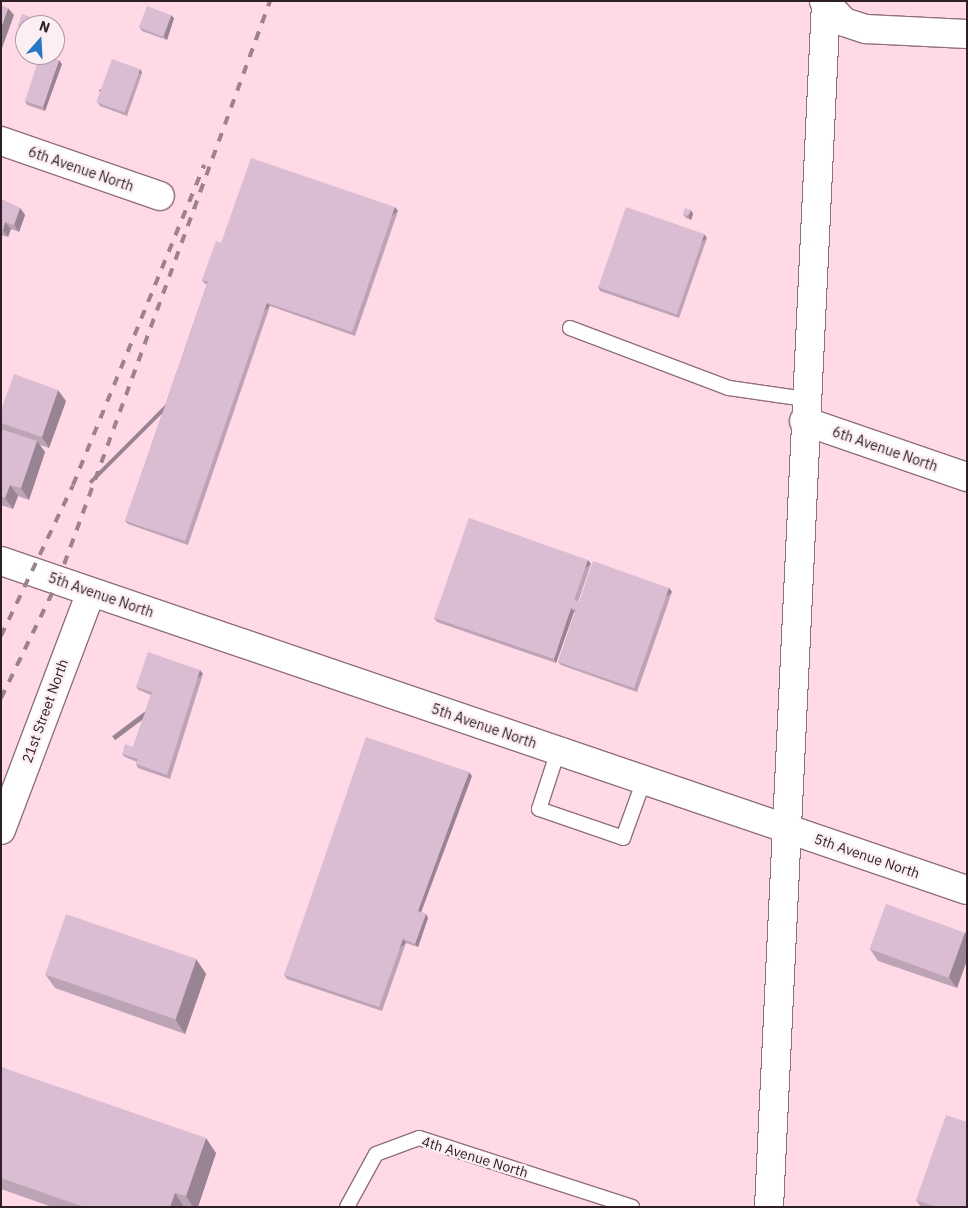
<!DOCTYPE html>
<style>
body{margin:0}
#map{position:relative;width:968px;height:1208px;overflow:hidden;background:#ffd9e5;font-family:"IBM Plex Sans",sans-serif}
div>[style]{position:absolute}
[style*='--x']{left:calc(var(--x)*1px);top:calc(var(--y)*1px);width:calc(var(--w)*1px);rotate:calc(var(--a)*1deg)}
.roads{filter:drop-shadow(1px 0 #91707b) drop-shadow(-1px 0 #91707b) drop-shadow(0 1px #91707b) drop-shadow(0 -1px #91707b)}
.lane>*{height:14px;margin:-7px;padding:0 7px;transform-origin:7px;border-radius:7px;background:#fff}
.street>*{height:28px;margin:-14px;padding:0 14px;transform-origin:14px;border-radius:14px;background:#fff}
.primary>*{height:28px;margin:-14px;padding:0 14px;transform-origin:14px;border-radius:14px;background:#fff}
.rail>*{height:4px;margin-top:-2px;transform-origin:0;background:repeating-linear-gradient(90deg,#9d828b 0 9px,transparent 0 18px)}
.wall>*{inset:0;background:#bca3b5}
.shaded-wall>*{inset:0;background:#998494;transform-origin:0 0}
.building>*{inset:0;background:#dbbdd3;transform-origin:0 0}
span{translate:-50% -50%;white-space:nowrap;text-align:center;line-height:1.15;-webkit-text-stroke:4.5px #fdeef2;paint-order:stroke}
.street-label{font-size:14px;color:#2d1f24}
.frame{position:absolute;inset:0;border:2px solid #2d1f24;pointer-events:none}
.north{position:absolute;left:15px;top:15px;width:50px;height:50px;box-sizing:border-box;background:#fdeef2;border:1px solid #aa9ba0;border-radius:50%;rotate:19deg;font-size:14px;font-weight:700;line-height:20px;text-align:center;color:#2d1f24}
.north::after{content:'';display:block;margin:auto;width:18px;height:22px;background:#2278c6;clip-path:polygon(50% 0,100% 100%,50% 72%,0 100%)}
</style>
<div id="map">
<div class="roads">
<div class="lane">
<i style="--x:570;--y:328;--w:170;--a:20.7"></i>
<i style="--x:729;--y:388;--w:77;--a:8.2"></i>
<i style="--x:558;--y:751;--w:61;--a:108.1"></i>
<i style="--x:539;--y:809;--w:89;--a:19"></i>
<i style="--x:623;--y:838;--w:62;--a:-70.1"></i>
<i style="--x:347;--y:1207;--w:60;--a:-61.3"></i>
<i style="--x:376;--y:1154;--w:46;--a:-20.4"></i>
<i style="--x:419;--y:1138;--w:224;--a:17.9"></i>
</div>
<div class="street">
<i style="--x:824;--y:1;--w:29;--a:46"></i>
<i style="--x:844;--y:22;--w:23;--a:18"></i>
<i style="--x:866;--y:29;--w:101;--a:2.8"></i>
<i style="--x:1;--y:141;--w:168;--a:19.1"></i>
<i style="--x:804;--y:421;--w:172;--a:19"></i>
<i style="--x:1;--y:561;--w:1020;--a:18.81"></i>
<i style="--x:1;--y:830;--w:254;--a:-69.3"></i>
</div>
<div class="primary">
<i style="--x:769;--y:1207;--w:1207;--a:-87.29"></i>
</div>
</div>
<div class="rail">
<i style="--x:1;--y:636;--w:167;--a:-64.5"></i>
<i style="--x:73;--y:485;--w:346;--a:-67.7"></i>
<i style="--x:1;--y:698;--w:130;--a:-64"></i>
<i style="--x:58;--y:581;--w:618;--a:-69.92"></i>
</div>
<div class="wall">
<i style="clip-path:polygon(174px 18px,167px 40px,142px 31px,140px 28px)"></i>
<i style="clip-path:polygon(36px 19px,39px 23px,38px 25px,25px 25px,25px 31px,21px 29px,18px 25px)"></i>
<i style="clip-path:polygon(62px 64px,45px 111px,27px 105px,25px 101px)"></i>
<i style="clip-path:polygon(140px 69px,142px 73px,127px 116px,100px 106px,97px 102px)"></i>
<i style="clip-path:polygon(1px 199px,20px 208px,25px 215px,19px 232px,11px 229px,8px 237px,1px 235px)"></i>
<i style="clip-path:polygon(398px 211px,355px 336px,270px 306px,188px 545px,128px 524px,125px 521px,207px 284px,205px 284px,202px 280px,221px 243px)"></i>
<i style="clip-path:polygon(683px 214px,693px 214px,691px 220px,686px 218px)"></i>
<i style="clip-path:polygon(707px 238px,679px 318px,600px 291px,598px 287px)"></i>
<i style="clip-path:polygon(66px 401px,49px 448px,40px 445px,45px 452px,29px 500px,18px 496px,13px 509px,1px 505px,1px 423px)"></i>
<i style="clip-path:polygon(591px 564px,578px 602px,579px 602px,669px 588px,672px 592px,637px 692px,561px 665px,558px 662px,575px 613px,574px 612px,556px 663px,437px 622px,434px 618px)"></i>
<i style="clip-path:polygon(203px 674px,170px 779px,138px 768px,136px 764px,137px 762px,125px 757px,122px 754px,133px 747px,151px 695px,139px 690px,136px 687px)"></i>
<i style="clip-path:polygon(472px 776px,421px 912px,426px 914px,428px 918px,418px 947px,406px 943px,382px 1011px,287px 979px,284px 975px)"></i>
<i style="clip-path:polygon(967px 934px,967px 960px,957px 988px,878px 961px,870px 949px)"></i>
<i style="clip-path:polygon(196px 959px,206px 974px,185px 1034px,55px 988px,45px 974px)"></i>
<i style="clip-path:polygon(1px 1067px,216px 1153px,198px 1207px,52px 1207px,1px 1189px)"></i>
<i style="clip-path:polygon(916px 1200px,967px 1207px,921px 1207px)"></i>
</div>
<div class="shaded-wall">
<i style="clip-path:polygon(8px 8px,14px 15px,1px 51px,1px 28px)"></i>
<i style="clip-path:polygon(171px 15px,174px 18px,167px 40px,164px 36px)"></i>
<i style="clip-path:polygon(36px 19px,39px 23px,38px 25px,34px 25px)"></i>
<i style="clip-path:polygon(59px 60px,62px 64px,45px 111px,43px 107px)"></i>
<i style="left:140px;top:69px;width:4px;height:46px;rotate:63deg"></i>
<i style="left:395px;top:207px;width:5px;height:132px;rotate:53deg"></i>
<i style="clip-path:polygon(20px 208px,25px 215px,19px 232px,14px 225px)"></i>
<i style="clip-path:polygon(691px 210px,693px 214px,691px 220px,688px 216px)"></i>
<i style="clip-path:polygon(5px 222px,11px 229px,8px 237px,3px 230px)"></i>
<i style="left:704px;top:234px;width:5px;height:86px;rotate:53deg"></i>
<i style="left:267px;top:303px;width:4px;height:252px;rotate:45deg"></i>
<i style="clip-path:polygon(58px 390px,66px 401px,49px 448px,42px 437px)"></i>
<i style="clip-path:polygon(37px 441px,45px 452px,29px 500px,21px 488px)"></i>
<i style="clip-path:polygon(10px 485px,18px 496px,13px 509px,5px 498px)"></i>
<i style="left:588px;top:560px;width:5px;height:42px;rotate:53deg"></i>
<i style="left:669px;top:588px;width:5px;height:106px;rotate:53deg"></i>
<i style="clip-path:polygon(571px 608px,574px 612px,556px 663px,554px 659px)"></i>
<i style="left:200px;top:670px;width:5px;height:110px;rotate:53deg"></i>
<i style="clip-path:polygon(469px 772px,472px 776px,420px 915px,418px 911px)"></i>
<i style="clip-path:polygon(426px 914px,428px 918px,418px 947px,415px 944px)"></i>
<i style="clip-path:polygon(965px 932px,967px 934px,967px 960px,957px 988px,949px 977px)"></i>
<i style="left:403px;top:939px;width:5px;height:72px;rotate:53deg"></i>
<i style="clip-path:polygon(196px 959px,206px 974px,185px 1034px,175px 1019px)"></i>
<i style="clip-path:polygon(206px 1138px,216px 1153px,198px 1207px,193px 1207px,186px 1196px)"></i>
<i style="clip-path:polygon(175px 1193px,184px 1207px,170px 1207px)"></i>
</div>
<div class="building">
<i style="clip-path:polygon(1px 5px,8px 8px,1px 28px)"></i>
<i style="left:147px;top:6px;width:26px;height:23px;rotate:21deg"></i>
<i style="clip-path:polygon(22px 14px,36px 19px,34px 25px,25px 25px,25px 28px,18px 25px)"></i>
<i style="clip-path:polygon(40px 55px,44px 55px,59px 60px,43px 107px,25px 101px)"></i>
<i style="left:112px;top:59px;width:30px;height:46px;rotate:20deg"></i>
<i style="clip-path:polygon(251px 158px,395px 207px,352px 332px,267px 303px,185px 541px,125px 521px,208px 282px,202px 280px,216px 241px,221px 243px)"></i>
<i style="clip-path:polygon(1px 199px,20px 208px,14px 225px,5px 222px,3px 230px,1px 229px)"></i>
<i style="left:626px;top:207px;width:83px;height:85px;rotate:19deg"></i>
<i style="clip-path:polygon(685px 208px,691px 210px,688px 216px,683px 214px)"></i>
<i style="clip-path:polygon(14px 374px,58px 390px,42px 437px,1px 423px,1px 410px)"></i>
<i style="clip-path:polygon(1px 429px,37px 441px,21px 488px,10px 485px,5px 498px,1px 496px)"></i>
<i style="clip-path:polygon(469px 518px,588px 560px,574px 600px,579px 602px,593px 561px,669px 588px,634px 688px,558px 662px,576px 610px,571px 608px,554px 659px,434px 618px)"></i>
<i style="clip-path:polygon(148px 652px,200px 670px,167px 775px,136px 764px,138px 759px,122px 754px,125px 744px,133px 747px,152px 692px,136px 687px)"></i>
<i style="clip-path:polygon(366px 737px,469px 772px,418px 911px,426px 914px,415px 944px,403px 939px,379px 1007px,284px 975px)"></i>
<i style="left:886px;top:904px;width:84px;height:48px;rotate:20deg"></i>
<i style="left:66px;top:914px;width:138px;height:64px;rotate:19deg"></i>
<i style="clip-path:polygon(1px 1067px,206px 1138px,186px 1196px,175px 1193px,170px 1207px,84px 1207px,1px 1178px)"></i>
<i style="clip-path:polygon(946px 1115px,967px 1122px,967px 1207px,936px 1207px,916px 1200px)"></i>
</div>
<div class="street-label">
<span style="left:81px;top:169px;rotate:19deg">6th Avenue North</span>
<span style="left:885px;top:449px;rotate:19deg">6th Avenue North</span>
<span style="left:101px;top:595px;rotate:19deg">5th Avenue North</span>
<span style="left:45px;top:711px;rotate:-70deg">21st Street North</span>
<span style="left:484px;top:726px;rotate:19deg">5th Avenue North</span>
<span style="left:867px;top:856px;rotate:19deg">5th Avenue North</span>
<span style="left:475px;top:1157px;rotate:17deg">4th Avenue North</span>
</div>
<div class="frame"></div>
<div class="north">N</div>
</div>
